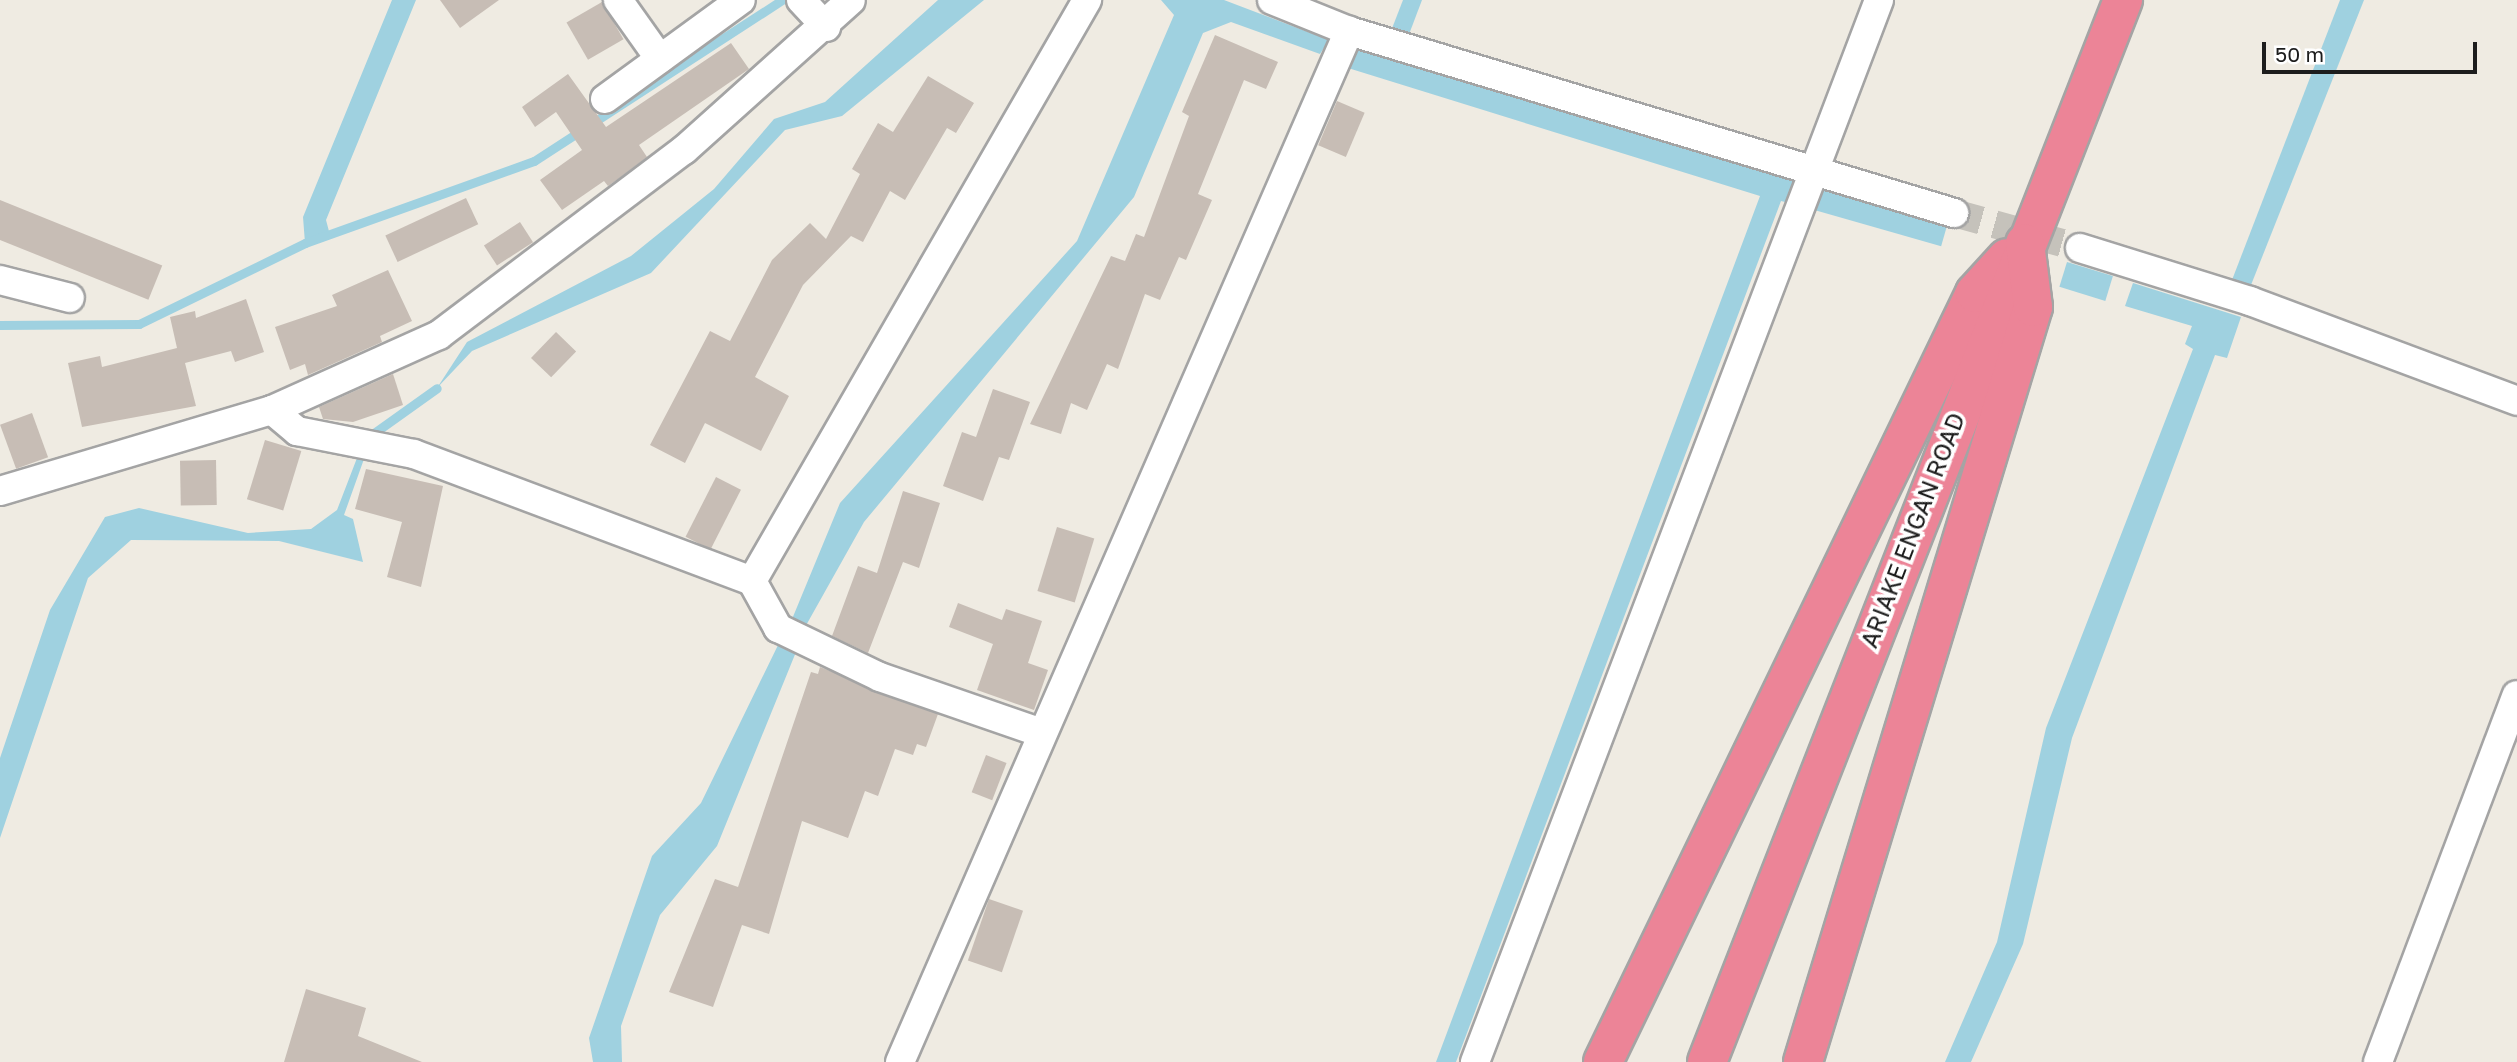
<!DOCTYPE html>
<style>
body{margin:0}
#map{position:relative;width:2517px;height:1062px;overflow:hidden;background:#efebe2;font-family:"Golos Text",sans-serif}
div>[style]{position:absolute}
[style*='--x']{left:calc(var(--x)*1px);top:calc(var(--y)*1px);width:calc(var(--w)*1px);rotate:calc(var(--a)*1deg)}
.water>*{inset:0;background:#9fd1e0;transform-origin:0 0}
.stream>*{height:9px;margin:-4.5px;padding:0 4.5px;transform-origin:4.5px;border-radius:4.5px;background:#9fd1e0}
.building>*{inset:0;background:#c7bdb5;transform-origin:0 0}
.minor-tunnel>*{height:28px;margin-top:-14px;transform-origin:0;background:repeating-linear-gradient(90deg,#c5c2bb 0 28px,transparent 0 42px)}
.roads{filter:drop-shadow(2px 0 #a4a4a4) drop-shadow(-2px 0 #a4a4a4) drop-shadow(0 2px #a4a4a4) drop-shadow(0 -2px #a4a4a4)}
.minor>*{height:28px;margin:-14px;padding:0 14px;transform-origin:14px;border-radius:14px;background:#fff}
.highway>*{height:38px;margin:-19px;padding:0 19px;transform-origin:19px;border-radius:19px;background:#ec8497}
span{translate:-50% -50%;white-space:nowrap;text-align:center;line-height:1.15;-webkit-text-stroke:7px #fff;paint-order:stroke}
.street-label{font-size:24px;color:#1d1d1d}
.scale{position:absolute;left:2262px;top:42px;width:215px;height:32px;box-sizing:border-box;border:4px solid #1d1d1d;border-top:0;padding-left:9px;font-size:21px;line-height:24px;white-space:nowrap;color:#1d1d1d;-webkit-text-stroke:5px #fff;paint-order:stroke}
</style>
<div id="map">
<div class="water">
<i style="clip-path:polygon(392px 0,416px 0,326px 220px,330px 235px,305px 243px,303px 217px)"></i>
<i style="clip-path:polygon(938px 0,984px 0,842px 116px,785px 130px,651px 273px,472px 351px,437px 388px,467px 342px,631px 256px,714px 189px,774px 119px,825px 102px)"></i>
<i style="clip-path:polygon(1161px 0,1224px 0,1329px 40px,1320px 54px,1231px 22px,1203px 33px,1134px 197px,864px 522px,804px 629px,790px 624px,840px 503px,1077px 241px,1174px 15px)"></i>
<i style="clip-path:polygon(1403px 0,1422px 0,1408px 37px,1391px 31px)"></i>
<i style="clip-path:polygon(2340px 0,2364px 0,2251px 285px,2232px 280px)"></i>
<i style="clip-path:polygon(1358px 48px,1798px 182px,1789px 203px,1781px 201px,1456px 1062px,1436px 1062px,1760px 196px,1348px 68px)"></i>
<i style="left:1821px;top:190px;width:131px;height:21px;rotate:16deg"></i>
<i style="left:2067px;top:262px;width:48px;height:26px;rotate:17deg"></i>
<i style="clip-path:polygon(2133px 283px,2241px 317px,2227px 358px,2215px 355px,2072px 738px,2023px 944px,1971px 1062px,1945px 1062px,1997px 942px,2046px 728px,2193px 349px,2185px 344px,2192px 326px,2125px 306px)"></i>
<i style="clip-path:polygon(357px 458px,364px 459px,344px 515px,353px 519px,363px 562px,279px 541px,131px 540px,88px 578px,0 838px,0 758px,50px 610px,105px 517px,139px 508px,248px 533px,311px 529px,337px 510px)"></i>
<i style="clip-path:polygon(780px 641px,796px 652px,717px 846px,660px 915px,621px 1026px,622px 1062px,593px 1062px,589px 1038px,652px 856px,701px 803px)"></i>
</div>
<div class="stream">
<i style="--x:0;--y:325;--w:139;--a:-0.4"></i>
<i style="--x:139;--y:324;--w:185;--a:-26"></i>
<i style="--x:305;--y:243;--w:243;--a:-19.7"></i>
<i style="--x:534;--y:161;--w:296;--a:-33"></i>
<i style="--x:374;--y:433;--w:77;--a:-35.5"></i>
</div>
<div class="building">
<i style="clip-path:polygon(440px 0,499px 0,460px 28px)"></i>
<i style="left:602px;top:2px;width:43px;height:41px;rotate:60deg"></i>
<i style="clip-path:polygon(1215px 35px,1278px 62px,1266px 89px,1244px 80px,1198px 194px,1212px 200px,1186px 260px,1179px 257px,1160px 300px,1145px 294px,1118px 369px,1107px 364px,1087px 410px,1071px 403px,1061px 434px,1030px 424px,1111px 256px,1125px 261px,1136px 234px,1144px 237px,1189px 116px,1182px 112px)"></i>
<i style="clip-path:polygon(731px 43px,749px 69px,639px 145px,647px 157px,618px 179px,608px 186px,604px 181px,562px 210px,540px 180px,582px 150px,556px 112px,535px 127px,522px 107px,568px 74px,606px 127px)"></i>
<i style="clip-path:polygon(928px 76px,974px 103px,956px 133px,947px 128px,905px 200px,890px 191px,863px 242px,851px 236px,803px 285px,755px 377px,789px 396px,761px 451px,705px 423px,685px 463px,650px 445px,710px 331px,730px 341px,772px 260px,810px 223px,826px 239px,860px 174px,852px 169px,878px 123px,893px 132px)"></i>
<i style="left:1337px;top:101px;width:30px;height:48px;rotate:23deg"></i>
<i style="left:466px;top:198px;width:29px;height:89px;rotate:65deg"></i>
<i style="left:0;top:200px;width:175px;height:37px;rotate:22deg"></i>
<i style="left:520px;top:222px;width:24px;height:43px;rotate:57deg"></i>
<i style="clip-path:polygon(388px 270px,412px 321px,380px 336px,382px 342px,308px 375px,305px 364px,290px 370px,275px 327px,337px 306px,332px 295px)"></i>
<i style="clip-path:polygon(246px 299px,264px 352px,235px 362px,231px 351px,185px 363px,196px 406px,82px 427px,68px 363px,100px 356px,102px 367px,177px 348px,170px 317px,195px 311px,196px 318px)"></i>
<i style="left:556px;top:332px;width:28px;height:36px;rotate:44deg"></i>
<i style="clip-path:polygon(393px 374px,403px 405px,353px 422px,323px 419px,319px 407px)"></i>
<i style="clip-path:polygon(993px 389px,1030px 402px,1009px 460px,999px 457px,983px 501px,943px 486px,962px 432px,976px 437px)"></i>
<i style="left:32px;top:413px;width:47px;height:34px;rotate:70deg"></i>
<i style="left:265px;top:440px;width:38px;height:62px;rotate:17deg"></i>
<i style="left:216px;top:460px;width:45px;height:36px;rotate:89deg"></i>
<i style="clip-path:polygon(366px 469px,443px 486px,421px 587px,387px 577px,402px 522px,355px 509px)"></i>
<i style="left:716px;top:477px;width:28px;height:67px;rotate:27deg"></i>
<i style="clip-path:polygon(903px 491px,940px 503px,919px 568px,903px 562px,868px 653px,832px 636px,858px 566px,877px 573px)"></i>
<i style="left:1057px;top:527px;width:39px;height:67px;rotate:17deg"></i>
<i style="clip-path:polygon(958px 603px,1002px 620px,1006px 609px,1042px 621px,1028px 663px,1048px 670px,1034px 710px,977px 690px,993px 644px,949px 627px)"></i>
<i style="clip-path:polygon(820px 667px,938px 714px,926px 747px,917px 744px,913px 755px,895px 749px,878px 796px,865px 791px,848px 838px,802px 821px,769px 934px,742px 925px,713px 1007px,669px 992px,715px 879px,738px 887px,811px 672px,818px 674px)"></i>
<i style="left:986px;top:755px;width:22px;height:40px;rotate:21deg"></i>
<i style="left:989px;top:899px;width:36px;height:65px;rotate:19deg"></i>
<i style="clip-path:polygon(306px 989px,366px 1008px,358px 1036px,422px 1062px,284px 1062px)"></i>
</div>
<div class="minor-tunnel">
<i style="--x:1954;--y:213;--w:131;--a:15.5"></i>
</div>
<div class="roads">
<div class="minor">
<i style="--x:618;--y:0;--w:72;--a:54.6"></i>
<i style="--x:801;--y:0;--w:37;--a:47"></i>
<i style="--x:1272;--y:0;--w:83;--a:21.9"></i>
<i style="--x:1349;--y:31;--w:632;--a:16.74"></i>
<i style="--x:605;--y:99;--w:168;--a:-36.1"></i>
<i style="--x:2080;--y:248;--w:178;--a:17.3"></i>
<i style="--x:2250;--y:301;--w:285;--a:20.5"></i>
<i style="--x:0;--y:280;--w:72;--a:14.4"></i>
<i style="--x:272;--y:410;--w:33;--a:40"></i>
<i style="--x:297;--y:431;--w:119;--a:11.1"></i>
<i style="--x:414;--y:454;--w:361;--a:20.6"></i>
<i style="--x:752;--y:581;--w:54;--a:61"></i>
<i style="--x:778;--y:628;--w:113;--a:25.7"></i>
<i style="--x:880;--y:677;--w:171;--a:19.1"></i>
<i style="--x:0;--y:491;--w:284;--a:-16.6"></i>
<i style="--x:272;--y:410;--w:183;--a:-24.2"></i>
<i style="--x:439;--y:335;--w:307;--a:-37.1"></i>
<i style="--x:684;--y:150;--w:224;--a:-41.9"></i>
<i style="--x:752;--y:581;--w:671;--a:-60.03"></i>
<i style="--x:900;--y:1062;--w:1125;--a:-66.47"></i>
<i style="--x:1475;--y:1062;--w:1136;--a:-69.17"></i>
<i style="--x:2378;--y:1062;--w:392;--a:-69.3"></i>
</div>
<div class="highway">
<i style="--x:1603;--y:1062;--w:854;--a:-64.18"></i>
<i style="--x:1975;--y:293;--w:47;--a:-47.6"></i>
<i style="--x:1707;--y:1062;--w:1141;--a:-68.61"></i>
<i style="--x:1803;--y:1062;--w:789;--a:-73.06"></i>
<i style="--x:2033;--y:307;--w:64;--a:-97.2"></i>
</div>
</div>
<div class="street-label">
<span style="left:1912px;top:530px;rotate:-69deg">ARIAKE ENGAN ROAD</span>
</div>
<div class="scale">50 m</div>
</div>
